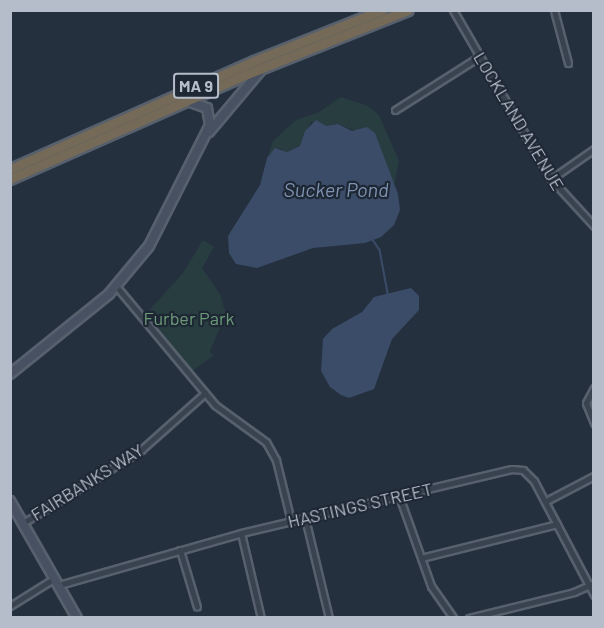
<!DOCTYPE html>
<style>
body{margin:0}
#map{position:relative;width:604px;height:628px;overflow:hidden;background:#25303f;font-family:Barlow,sans-serif}
div>[style]{position:absolute}
[style*='--x']{left:calc(var(--x)*1px);top:calc(var(--y)*1px);width:calc(var(--w)*1px);rotate:calc(var(--a)*1deg)}
.green>*{inset:0;background:#273d40}
.water>*{inset:0;background:#3b4c68}
.stream>*{height:1.5px;margin:-0.75px;padding:0 0.75px;transform-origin:0.75px;border-radius:0.75px;background:#3b4c68}
.roads{filter:drop-shadow(2px 0 #57606d) drop-shadow(-2px 0 #57606d) drop-shadow(0 2px #57606d) drop-shadow(0 -2px #57606d)}
.street>*{height:5px;margin:-2.5px;padding:0 2.5px;transform-origin:2.5px;border-radius:2.5px;background:#39424f}
.secondary>*{height:8px;margin:-4px;padding:0 4px;transform-origin:4px;border-radius:4px;background:#485162}
.highway>*{height:9px;margin:-4.5px;padding:0 4.5px;transform-origin:4.5px;border-radius:4.5px;background:#756a57}
span{translate:-50% -50%;white-space:nowrap;text-align:center;line-height:1.15;-webkit-text-stroke:4.5px #1e2734;paint-order:stroke}
.shield-label span{padding:2px 4px;background:#1e2734;border:2px solid;border-radius:4px;-webkit-text-stroke-width:0}
.shield-label{font-size:16px;color:#b6bdca;font-weight:700}
.street-label{font-size:18px;color:#b6bdca}
.park-label{font-size:18px;color:#6d9a79}
.water-label{font-size:20px;color:#7e92b1;font-style:italic}
.frame{position:absolute;inset:0;border:12px solid #b6bdca;pointer-events:none}
</style>
<div id="map">
<div class="green">
<i style="clip-path:polygon(341px 97px,368px 106px,379px 115px,399px 161px,394px 186px,375px 134px,363px 128px,356px 131px,338px 124px,326px 126px,311px 122px,300px 146px,287px 152px,279px 148px,267px 158px,273px 141px,296px 120px,319px 112px)"></i>
<i style="clip-path:polygon(203px 240px,214px 247px,202px 268px,220px 294px,226px 314px,210px 351px,213px 356px,192px 371px,145px 315px,183px 273px)"></i>
</div>
<div class="water">
<i style="clip-path:polygon(316px 120px,326px 126px,338px 124px,352px 131px,367px 127px,375px 133px,398px 194px,400px 210px,394px 225px,381px 237px,365px 243px,313px 248px,257px 268px,236px 264px,229px 253px,228px 236px,260px 185px,267px 158px,275px 148px,287px 152px,300px 146px,305px 131px)"></i>
<i style="clip-path:polygon(411px 288px,419px 296px,419px 310px,392px 339px,374px 389px,349px 398px,341px 395px,330px 387px,321px 371px,323px 339px,332px 329px,362px 312px,374px 297px)"></i>
</div>
<div class="stream">
<i style="--x:373;--y:240;--w:12;--a:55"></i>
<i style="--x:380;--y:250;--w:44;--a:79.5"></i>
</div>
<div class="roads">
<div class="street">
<i style="--x:453;--y:10;--w:195;--a:59.9"></i>
<i style="--x:551;--y:179;--w:64;--a:47.5"></i>
<i style="--x:554;--y:10;--w:55;--a:75.2"></i>
<i style="--x:395;--y:110;--w:101;--a:-32.4"></i>
<i style="--x:551;--y:179;--w:52;--a:-34.9"></i>
<i style="--x:116;--y:286;--w:155;--a:50.2"></i>
<i style="--x:215;--y:405;--w:63;--a:36"></i>
<i style="--x:266;--y:442;--w:21;--a:61"></i>
<i style="--x:276;--y:460;--w:63;--a:76.2"></i>
<i style="--x:594;--y:388;--w:17;--a:118"></i>
<i style="--x:586;--y:403;--w:22;--a:68"></i>
<i style="--x:399;--y:496;--w:96;--a:70.4"></i>
<i style="--x:431;--y:586;--w:39;--a:55"></i>
<i style="--x:546;--y:501;--w:54;--a:-27.5"></i>
<i style="--x:305;--y:518;--w:103;--a:76.5"></i>
<i style="--x:23;--y:523;--w:139;--a:-31.7"></i>
<i style="--x:141;--y:450;--w:86;--a:-41.7"></i>
<i style="--x:241;--y:533;--w:87;--a:76.8"></i>
<i style="--x:180;--y:550;--w:59;--a:73.4"></i>
<i style="--x:421;--y:558;--w:140;--a:-14"></i>
<i style="--x:59;--y:585;--w:189;--a:-15.9"></i>
<i style="--x:241;--y:533;--w:278;--a:-13.3"></i>
<i style="--x:512;--y:469;--w:11;--a:5"></i>
<i style="--x:523;--y:470;--w:16;--a:45"></i>
<i style="--x:534;--y:481;--w:129;--a:62.2"></i>
<i style="--x:10;--y:606;--w:53;--a:-31.9"></i>
<i style="--x:469;--y:618;--w:108;--a:-13.9"></i>
<i style="--x:574;--y:592;--w:22;--a:-24"></i>
</div>
<div class="secondary">
<i style="--x:209;--y:132;--w:81;--a:-50"></i>
<i style="--x:10;--y:374;--w:127;--a:-38.9"></i>
<i style="--x:109;--y:294;--w:62;--a:-50.2"></i>
<i style="--x:149;--y:246;--w:136;--a:-63.2"></i>
<i style="--x:210;--y:125;--w:17;--a:-100"></i>
<i style="--x:207;--y:108;--w:20;--a:-160"></i>
<i style="--x:10;--y:501;--w:135;--a:60.2"></i>
</div>
<div class="highway">
<i style="--x:10;--y:169;--w:267;--a:-23.9"></i>
<i style="--x:254;--y:61;--w:138;--a:-21.7"></i>
<i style="--x:10;--y:179;--w:259;--a:-23.9"></i>
<i style="--x:247;--y:74;--w:173;--a:-21.7"></i>
</div>
</div>
<div class="shield-label">
<span style="left:196px;top:86px">MA 9</span>
</div>
<div class="street-label">
<span style="left:519px;top:121px;rotate:59deg">LOCKLAND AVENUE</span>
<span style="left:87px;top:482px;rotate:-32deg">FAIRBANKS WAY</span>
<span style="left:360px;top:505px;rotate:-13deg">HASTINGS STREET</span>
</div>
<div class="park-label">
<span style="left:189px;top:318px">Furber Park</span>
</div>
<div class="water-label">
<span style="left:336px;top:189px">Sucker Pond</span>
</div>
<div class="frame"></div>
</div>
